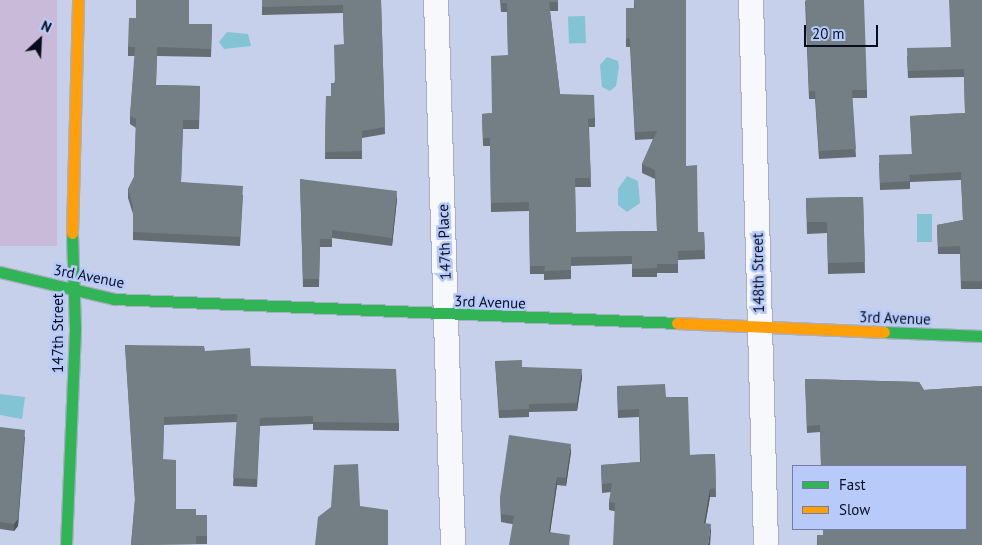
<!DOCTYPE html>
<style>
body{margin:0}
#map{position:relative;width:982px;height:545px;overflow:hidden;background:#c6d0eb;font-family:"PT Sans",sans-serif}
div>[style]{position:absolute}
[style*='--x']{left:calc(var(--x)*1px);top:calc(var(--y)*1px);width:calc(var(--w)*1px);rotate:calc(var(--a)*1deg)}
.green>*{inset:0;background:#c9bad9;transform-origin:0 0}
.water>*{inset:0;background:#82c3d4;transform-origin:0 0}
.roads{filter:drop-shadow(1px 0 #a7afc4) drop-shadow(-1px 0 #a7afc4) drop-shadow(0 1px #a7afc4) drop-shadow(0 -1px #a7afc4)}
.street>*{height:24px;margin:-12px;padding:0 12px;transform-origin:12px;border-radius:12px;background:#f6f8fc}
.fast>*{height:11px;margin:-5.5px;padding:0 5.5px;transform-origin:5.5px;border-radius:5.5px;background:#30b455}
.slow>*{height:11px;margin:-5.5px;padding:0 5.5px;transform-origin:5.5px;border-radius:5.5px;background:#ff9f0a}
.wall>*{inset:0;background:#646d72}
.shaded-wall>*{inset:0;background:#51595d}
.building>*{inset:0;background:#747f85}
span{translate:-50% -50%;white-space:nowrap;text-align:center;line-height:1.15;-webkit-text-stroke:5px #b7cafa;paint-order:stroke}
.street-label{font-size:15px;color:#070d1d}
.legend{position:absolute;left:792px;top:465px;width:175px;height:65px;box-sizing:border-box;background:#b7cafa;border:1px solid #717ea2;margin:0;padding:6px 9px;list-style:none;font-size:15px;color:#070d1d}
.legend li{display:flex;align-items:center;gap:10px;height:25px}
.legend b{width:25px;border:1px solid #717ea2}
.north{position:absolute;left:15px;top:15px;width:50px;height:50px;-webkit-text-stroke:4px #b7cafa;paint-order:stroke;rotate:25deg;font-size:14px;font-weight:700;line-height:20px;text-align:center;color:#070d1d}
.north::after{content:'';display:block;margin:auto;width:18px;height:22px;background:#070d1d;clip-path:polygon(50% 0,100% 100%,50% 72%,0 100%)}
.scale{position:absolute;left:804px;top:25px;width:74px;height:22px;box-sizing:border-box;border:2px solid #070d1d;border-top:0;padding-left:6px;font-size:15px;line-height:18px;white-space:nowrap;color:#070d1d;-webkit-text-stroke:4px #b7cafa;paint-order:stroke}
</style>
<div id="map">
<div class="green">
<i style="left:0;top:0;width:57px;height:246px"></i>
</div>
<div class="water">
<i style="left:585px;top:16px;width:27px;height:17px;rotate:88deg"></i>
<i style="clip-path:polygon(227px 32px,248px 34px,251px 46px,224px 49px,219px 42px)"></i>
<i style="clip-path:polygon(607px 57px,618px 61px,619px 67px,616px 86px,610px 91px,602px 87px,600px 65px)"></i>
<i style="clip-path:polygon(627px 176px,638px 181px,640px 203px,627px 212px,618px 205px,618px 189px)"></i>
<i style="left:917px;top:214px;width:15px;height:28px"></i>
<i style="clip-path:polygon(0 394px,25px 397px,22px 419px,0 415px)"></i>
</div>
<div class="roads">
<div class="street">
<i style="--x:436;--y:0;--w:545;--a:88.21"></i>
<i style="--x:751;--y:0;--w:545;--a:88.42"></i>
</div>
<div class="fast">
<i style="--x:0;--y:272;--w:117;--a:13.3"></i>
<i style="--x:114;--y:299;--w:564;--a:2.44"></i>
<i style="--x:884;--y:332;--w:98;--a:2.3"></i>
<i style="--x:66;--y:545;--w:216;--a:-87.6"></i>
<i style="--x:75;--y:329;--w:96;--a:-91.8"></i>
</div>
<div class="slow">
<i style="--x:72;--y:233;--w:233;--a:-88.5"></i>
<i style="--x:677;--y:323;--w:207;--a:2.5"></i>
</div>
</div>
<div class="wall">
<i style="clip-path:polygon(262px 0,381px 0,385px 134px,362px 138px,362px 159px,325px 159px,326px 96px,331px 96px,344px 44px,343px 13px,262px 15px)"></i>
<i style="clip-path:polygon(500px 0,558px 0,558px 11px,550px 11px,560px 94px,595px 118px,595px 127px,589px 127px,591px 187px,575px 187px,576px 232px,657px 231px,655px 179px,642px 173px,642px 164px,653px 139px,635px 140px,630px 47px,626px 47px,626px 8px,634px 8px,634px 0,686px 0,686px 166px,698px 232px,704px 232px,705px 259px,678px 260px,678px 273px,657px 273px,657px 277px,632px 277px,632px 264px,571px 266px,571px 279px,544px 280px,544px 274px,530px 274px,529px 211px,491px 212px,490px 146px,483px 146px,482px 114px,492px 113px,508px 55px,507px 12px,501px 12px)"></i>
<i style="clip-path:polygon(805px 0,867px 90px,867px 98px,852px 98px,856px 157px,819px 159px,815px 99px,809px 99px)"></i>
<i style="clip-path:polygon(982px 0,982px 289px,961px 289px,960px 254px,938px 254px,937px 225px,963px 220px,961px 180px,910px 182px,910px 189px,880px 190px,879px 163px,912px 154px,910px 116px,965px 113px,964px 77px,908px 78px,907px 56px,951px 47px)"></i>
<i style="clip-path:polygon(136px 18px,189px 24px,212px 24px,211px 57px,157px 56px,156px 85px,200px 86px,199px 129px,183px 129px,181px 182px,243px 195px,240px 246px,133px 240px,133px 214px,128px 198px,128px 189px,134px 177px,136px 128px,130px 124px,130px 116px,135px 56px,128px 56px,128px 47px)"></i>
<i style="clip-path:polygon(300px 179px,397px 199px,392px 246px,332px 238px,332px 247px,320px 247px,319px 287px,303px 287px)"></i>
<i style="clip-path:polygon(863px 197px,865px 273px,828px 274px,827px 233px,807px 234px,806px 198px)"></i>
<i style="clip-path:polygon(125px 345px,205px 351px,251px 366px,399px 423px,399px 431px,313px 430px,313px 424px,260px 426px,257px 487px,233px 486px,237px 422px,164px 425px,163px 459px,176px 509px,196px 515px,207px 515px,207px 544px,131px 545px,135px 501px)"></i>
<i style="clip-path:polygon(495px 361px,522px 367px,582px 377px,577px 411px,529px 412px,529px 417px,499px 418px)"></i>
<i style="clip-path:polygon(805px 379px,919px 382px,924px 390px,982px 386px,982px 545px,817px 545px,817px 535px,823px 535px,823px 529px,966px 529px,966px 466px,821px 466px,820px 432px,807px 433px)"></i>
<i style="clip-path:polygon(617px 386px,666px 397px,690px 455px,715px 454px,716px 497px,710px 497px,705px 524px,711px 532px,609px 510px,609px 502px,611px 492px,602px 493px,601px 465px,640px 462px,639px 417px,618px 418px)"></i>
<i style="clip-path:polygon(0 427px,25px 437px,18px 526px,14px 531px,0 529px)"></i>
<i style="clip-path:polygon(571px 452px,566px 486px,557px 485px,550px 532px,570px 545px,512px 524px,501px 522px,500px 497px)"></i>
</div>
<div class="shaded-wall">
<i style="clip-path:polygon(397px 191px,397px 199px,392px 246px,392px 238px)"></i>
<i style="clip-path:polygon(582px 369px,582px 377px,577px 411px,577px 403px)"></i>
<i style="clip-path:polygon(25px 430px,18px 526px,14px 531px,14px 524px)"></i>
<i style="clip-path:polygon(571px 444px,571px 452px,566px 486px,566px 478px)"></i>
<i style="clip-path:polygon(557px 477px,557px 485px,549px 540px,549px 532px)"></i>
<i style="clip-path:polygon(710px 489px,710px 497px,704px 532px,704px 523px)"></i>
<i style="clip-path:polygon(711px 524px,711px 532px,710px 545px,708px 545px)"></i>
</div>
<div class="building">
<i style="clip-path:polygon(136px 0,189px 0,189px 24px,212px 24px,211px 49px,157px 47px,156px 85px,200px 86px,199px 120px,183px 120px,181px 182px,243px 186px,240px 237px,133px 232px,133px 206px,128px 189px,134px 177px,136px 119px,130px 116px,135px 47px,128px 47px,129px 18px,136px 18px)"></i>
<i style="clip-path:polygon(262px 0,381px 0,385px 127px,362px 131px,362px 151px,325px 152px,326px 96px,331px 96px,331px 83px,335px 83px,334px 45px,344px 44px,343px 5px,262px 7px)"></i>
<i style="clip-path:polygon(501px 0,558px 0,558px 2px,549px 2px,560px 94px,594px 95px,595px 118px,588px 119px,591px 178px,575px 178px,576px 232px,657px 231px,655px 170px,642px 164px,657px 131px,635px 132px,630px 38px,626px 39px,626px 8px,635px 8px,634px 0,686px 0,686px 166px,697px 165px,698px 232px,704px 232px,705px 250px,678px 251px,678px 264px,657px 264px,657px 268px,632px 269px,632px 256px,571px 257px,571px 270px,544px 271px,545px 266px,530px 266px,529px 202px,491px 203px,490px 138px,483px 138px,482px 114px,492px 113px,491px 56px,508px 55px,507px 3px,501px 3px)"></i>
<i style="clip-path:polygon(806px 0,864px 0,867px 90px,852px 90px,856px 149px,819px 151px,815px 91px,809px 91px)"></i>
<i style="clip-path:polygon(949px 0,982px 0,982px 281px,961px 281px,960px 246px,938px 247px,937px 225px,963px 220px,961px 172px,909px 175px,910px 181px,880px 183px,879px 155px,912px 154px,910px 116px,965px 113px,964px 69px,908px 71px,907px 48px,951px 47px)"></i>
<i style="clip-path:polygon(300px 179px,397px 191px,392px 238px,332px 230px,332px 239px,320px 239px,319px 279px,303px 279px)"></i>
<i style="clip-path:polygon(863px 197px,865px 262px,828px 263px,827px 222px,807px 222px,806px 198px)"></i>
<i style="clip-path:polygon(125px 345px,204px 346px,205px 351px,250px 348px,251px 366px,396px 369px,399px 423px,313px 422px,313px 416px,260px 418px,257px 479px,233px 478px,237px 414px,164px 417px,163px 459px,176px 460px,176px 509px,196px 509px,196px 515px,207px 515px,207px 536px,196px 536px,196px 544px,131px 545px,135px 498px)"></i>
<i style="clip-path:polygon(522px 360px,522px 367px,582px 369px,577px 403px,529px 404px,529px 409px,499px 410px,495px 361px)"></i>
<i style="clip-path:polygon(805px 379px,919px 382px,924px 390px,982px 386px,982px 545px,818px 545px,817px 535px,823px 535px,823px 529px,966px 529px,966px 466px,821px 466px,820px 425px,807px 426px)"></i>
<i style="clip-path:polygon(665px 384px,666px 397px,688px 397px,690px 455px,715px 454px,716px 488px,710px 489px,704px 523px,711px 524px,708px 545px,613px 545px,615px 503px,609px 502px,612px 483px,602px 484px,601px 465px,641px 462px,639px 409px,618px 410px,617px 386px)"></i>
<i style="clip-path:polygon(0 427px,25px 430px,18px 519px,14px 524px,0 522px)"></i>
<i style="clip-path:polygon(509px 435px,571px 444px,566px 478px,557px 477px,549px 532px,570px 535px,569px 545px,509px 545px,514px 516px,501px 514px,500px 497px)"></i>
<i style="clip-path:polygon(358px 464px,360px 506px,388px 510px,388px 545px,315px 545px,318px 517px,331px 507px,334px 465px)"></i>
</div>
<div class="street-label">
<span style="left:444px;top:242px;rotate:-92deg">147th Place</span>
<span style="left:758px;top:273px;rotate:-91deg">148th Street</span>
<span style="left:89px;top:276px;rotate:11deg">3rd Avenue</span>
<span style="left:490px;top:302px;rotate:2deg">3rd Avenue</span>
<span style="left:895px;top:318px;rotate:2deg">3rd Avenue</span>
<span style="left:58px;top:333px;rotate:-90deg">147th Street</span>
</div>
<ul class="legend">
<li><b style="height:6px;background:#30b455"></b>Fast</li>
<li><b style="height:6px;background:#ff9f0a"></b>Slow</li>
</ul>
<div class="north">N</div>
<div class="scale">20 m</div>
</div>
